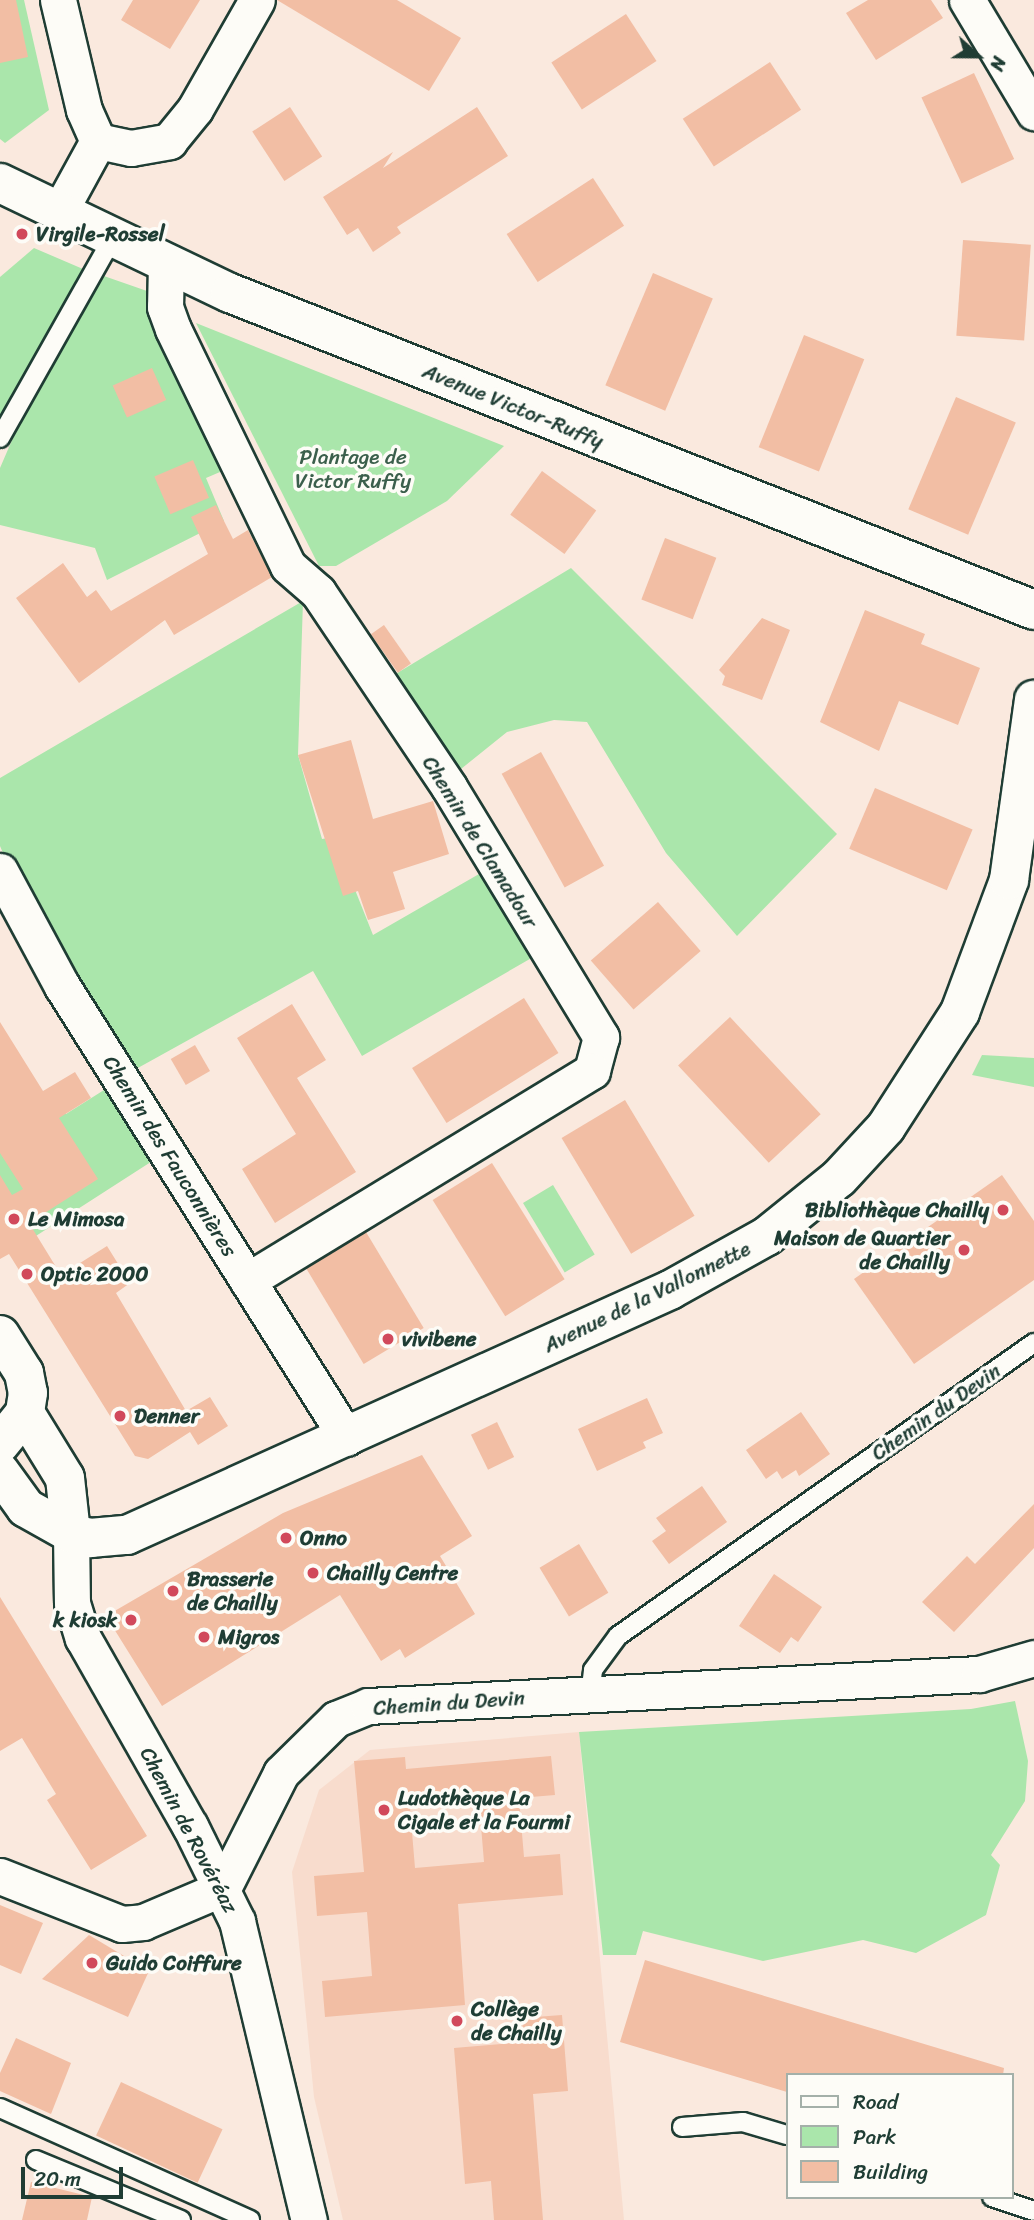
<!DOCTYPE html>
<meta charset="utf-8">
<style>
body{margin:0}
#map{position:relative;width:1034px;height:2220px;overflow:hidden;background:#fae9de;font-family:Sriracha,sans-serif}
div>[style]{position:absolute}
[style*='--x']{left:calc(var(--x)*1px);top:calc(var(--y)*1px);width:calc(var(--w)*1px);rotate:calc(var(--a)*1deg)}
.built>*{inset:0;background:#f8dccd}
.green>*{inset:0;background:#aae6ab;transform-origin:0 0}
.building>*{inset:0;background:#f2bea4;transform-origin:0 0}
.roads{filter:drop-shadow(2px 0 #1f3d34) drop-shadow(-2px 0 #1f3d34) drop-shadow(0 2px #1f3d34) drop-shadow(0 -2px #1f3d34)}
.lane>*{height:18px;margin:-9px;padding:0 9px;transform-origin:9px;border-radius:9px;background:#fdfcf7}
.street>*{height:35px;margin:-17.5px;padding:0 17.5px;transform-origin:17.5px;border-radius:17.5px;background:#fdfcf7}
.secondary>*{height:38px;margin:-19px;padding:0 19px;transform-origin:19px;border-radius:19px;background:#fdfcf7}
.dots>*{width:19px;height:19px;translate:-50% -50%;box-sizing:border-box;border:4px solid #fdfcf7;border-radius:50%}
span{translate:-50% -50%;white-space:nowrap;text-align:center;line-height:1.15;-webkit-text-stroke:7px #fdfcf7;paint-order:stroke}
.poi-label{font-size:21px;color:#1f3d34;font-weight:700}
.left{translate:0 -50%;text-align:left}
.right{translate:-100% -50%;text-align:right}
.street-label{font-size:21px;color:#1f3d34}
.park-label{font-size:21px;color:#3b5f4c}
.legend{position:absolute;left:786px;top:2073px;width:228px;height:126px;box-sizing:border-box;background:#fdfcf7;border:2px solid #a4b0a9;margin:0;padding:9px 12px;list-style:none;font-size:21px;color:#1f3d34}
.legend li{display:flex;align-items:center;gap:14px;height:35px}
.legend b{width:35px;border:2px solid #a4b0a9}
.north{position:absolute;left:943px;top:21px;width:70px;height:70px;-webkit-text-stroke:5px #fdfcf7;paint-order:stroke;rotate:111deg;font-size:19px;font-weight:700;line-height:28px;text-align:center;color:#1f3d34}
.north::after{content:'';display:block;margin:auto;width:24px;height:32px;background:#1f3d34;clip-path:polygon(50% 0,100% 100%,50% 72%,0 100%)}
.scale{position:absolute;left:21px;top:2167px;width:102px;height:32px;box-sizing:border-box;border:4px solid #1f3d34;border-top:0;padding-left:9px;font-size:21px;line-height:24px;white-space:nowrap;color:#1f3d34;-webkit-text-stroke:5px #fdfcf7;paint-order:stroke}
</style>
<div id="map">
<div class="built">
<i style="clip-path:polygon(579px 1732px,624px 2220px,343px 2220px,314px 2097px,292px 1872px,319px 1790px,370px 1750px)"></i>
</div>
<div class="green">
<i style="clip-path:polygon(0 0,24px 0,49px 110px,5px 143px,0 139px)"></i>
<i style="clip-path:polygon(34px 248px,83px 269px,0 421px,0 277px)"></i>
<i style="clip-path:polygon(101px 275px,147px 291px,227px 469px,206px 478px,224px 521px,107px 580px,95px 548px,0 525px,0 468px,25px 410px)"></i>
<i style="clip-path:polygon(196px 323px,504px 446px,447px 501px,336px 566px,319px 566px)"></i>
<i style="clip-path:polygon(571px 568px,837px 834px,737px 936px,666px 853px,587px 722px,554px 720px,507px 732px,456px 773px,389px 678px)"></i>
<i style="clip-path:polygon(303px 601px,298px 755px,322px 839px,334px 837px,373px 935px,486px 870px,535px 956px,362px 1056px,313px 971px,127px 1074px,26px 907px,0 846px,0 778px)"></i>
<i style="clip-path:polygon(982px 1055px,1034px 1058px,1034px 1087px,972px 1075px)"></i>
<i style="clip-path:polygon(50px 1087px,66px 1114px,104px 1090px,113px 1092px,157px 1158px,11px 1252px,0 1234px,0 1142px)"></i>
<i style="left:553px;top:1185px;width:81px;height:35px;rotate:59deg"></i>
<i style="clip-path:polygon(1015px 1701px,1028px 1761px,1025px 1801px,991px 1855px,1000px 1865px,986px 1915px,916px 1953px,863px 1940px,763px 1961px,643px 1931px,636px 1955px,603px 1955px,579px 1732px,971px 1709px)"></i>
</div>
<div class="building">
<i style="clip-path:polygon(0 0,16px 0,28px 57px,0 63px)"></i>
<i style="clip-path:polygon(133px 0,200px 0,170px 49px,121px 20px)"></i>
<i style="clip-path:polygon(277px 0,397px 0,461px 38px,429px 91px)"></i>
<i style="clip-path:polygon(868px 0,931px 0,943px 18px,876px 60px,846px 13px)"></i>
<i style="left:626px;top:14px;width:56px;height:89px;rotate:57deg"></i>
<i style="left:770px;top:62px;width:57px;height:104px;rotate:57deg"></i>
<i style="left:974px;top:73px;width:95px;height:58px;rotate:65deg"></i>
<i style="left:290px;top:107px;width:59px;height:45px;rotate:57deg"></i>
<i style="clip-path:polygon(477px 107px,508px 156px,397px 227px,401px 233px,373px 252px,358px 228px,347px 235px,323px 197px,393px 152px,383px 168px)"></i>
<i style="left:593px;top:178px;width:57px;height:103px;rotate:57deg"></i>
<i style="left:963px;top:240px;width:68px;height:96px;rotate:4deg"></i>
<i style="left:653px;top:273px;width:65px;height:122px;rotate:23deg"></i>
<i style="left:804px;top:335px;width:65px;height:121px;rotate:22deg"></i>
<i style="left:152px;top:368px;width:35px;height:43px;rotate:66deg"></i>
<i style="left:956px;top:397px;width:65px;height:122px;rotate:23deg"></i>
<i style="left:193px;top:460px;width:41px;height:42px;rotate:67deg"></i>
<i style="left:542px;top:471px;width:67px;height:54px;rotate:36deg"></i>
<i style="clip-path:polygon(216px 505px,233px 539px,248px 530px,272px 577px,174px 635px,165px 620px,79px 683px,16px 598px,63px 563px,87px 597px,96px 590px,111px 611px,208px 554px,191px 517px)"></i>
<i style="left:665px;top:538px;width:55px;height:66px;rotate:21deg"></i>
<i style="clip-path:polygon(865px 610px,925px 634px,921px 644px,980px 668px,958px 725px,899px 701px,879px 751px,820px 722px)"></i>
<i style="clip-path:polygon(762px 618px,790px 630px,762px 700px,722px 685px,725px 676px,719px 670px)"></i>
<i style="left:384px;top:625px;width:47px;height:16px;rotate:55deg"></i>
<i style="clip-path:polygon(351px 740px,373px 819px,433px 801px,449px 854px,393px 872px,405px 909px,368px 920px,358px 891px,343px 896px,298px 755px)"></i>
<i style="left:541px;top:752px;width:130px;height:45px;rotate:61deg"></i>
<i style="left:875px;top:788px;width:106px;height:66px;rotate:23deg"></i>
<i style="left:658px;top:902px;width:65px;height:89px;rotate:49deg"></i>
<i style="left:524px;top:998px;width:65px;height:132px;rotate:58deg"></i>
<i style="clip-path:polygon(292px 1004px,326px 1060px,297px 1078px,356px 1172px,275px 1223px,242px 1169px,296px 1134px,237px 1038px)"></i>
<i style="left:730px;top:1017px;width:133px;height:71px;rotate:47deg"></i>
<i style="clip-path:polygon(0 1022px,43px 1091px,75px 1072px,91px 1098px,59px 1118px,98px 1179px,29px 1223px,61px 1275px,107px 1246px,130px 1283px,116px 1293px,186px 1411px,210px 1397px,228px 1426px,198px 1445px,190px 1432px,148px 1459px,135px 1456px,9px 1254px,0 1259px,0 1175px,12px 1195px,23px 1189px,0 1153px)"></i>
<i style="left:195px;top:1045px;width:30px;height:28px;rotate:60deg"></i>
<i style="left:625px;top:1100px;width:135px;height:74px;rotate:59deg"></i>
<i style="left:492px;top:1163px;width:137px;height:70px;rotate:58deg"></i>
<i style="clip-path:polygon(1002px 1175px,1034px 1221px,1034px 1280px,914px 1364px,854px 1279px)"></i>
<i style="left:366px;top:1232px;width:112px;height:70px;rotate:59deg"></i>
<i style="clip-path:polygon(647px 1398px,663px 1433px,643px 1442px,646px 1448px,597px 1471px,578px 1429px)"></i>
<i style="clip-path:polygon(801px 1412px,830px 1454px,799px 1476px,796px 1470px,782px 1479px,777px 1471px,766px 1479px,746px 1450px)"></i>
<i style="left:497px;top:1422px;width:39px;height:29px;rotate:64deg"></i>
<i style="clip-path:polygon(422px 1455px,472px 1536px,440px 1556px,475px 1614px,405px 1658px,400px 1649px,381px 1661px,340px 1595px,162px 1706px,106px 1616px,283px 1513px)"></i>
<i style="clip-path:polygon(702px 1486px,727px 1522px,669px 1564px,652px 1541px,666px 1531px,656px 1518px)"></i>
<i style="clip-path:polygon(1034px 1504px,1034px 1548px,954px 1632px,922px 1602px,967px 1556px,975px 1564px)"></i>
<i style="left:579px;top:1544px;width:57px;height:46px;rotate:59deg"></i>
<i style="clip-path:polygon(774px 1574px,822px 1607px,798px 1642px,791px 1637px,780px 1653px,739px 1626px)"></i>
<i style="clip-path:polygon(0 1597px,147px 1836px,91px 1870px,47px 1800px,56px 1794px,22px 1738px,0 1751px)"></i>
<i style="clip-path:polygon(evenodd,551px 1756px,555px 1795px,519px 1798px,524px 1857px,560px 1854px,563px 1895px,458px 1904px,465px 2005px,325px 2017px,322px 1981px,372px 1976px,367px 1912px,317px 1916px,314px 1876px,364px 1872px,354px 1761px,405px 1757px,406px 1769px,551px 1756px,479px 1802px,484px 1862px,415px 1868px,410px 1808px,479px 1802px)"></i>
<i style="clip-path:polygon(0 1905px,43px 1923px,21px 1974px,0 1965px)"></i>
<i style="clip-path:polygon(89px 1935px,149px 1971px,128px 2017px,42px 1979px)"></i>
<i style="clip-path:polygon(645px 1960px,1004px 2068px,1003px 2075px,787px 2075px,787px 2092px,620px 2042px)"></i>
<i style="clip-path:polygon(562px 2015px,568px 2091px,533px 2094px,543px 2220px,494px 2220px,491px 2181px,465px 2184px,454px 2048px,524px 2042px,522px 2018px)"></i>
<i style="clip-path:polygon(16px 2038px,71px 2063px,51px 2114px,0 2091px,0 2073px)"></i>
<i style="left:121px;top:2082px;width:112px;height:59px;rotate:25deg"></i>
<i style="clip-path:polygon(31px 2182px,92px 2197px,87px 2220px,22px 2220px)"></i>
</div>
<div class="roads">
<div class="lane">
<i style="--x:0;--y:438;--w:228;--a:-60.6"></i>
<i style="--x:590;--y:1695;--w:25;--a:-83"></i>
<i style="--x:593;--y:1670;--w:42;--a:-53.7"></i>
<i style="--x:618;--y:1636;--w:509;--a:-35.16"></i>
<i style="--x:0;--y:2108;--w:274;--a:24.1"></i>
<i style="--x:682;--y:2127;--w:61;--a:-4.7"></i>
<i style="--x:743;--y:2122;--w:46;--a:16.5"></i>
<i style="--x:36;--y:2160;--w:157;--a:22.5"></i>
<i style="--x:992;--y:2197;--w:44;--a:18.4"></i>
</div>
<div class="street">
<i style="--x:58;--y:0;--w:113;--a:76.7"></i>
<i style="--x:84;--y:110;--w:34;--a:66"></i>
<i style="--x:967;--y:0;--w:131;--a:59.1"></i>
<i style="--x:98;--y:141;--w:34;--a:12"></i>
<i style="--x:131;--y:148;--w:39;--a:-10"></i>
<i style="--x:169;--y:141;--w:41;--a:-50.9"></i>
<i style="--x:195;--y:109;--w:125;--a:-60.4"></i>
<i style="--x:58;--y:214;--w:83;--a:-61.3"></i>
<i style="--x:166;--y:264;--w:43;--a:91.3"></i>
<i style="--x:165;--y:307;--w:23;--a:70"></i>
<i style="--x:173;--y:329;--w:263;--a:64.1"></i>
<i style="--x:288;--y:566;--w:40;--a:41"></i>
<i style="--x:318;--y:592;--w:235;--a:56.1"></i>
<i style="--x:449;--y:787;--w:293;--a:58.7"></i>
<i style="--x:601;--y:1037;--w:35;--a:105"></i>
<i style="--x:592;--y:1071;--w:403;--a:148.7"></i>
<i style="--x:0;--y:871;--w:131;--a:61.7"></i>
<i style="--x:62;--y:986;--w:534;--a:57.77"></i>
<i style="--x:71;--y:1533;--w:70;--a:89.2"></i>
<i style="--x:72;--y:1603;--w:37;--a:73"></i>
<i style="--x:83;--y:1638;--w:216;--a:60.4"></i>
<i style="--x:190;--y:1826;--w:106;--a:63.7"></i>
<i style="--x:237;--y:1921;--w:308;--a:76.5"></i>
<i style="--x:0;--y:1876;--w:131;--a:21.5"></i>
<i style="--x:122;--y:1924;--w:21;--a:-5"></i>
<i style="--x:143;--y:1922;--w:87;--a:-23"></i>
<i style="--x:223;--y:1888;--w:129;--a:-63.2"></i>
<i style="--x:281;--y:1773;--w:77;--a:-44.5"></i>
<i style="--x:336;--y:1719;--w:35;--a:-22"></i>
<i style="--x:368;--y:1706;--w:612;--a:-3"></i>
<i style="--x:979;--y:1674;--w:57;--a:-16.2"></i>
</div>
<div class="secondary">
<i style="--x:0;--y:183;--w:255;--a:25.6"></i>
<i style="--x:230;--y:293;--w:864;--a:21.52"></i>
<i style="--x:0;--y:1335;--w:45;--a:57.7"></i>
<i style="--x:24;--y:1373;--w:20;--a:79"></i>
<i style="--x:28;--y:1393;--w:20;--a:99"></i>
<i style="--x:25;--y:1413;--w:40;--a:129"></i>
<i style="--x:25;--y:1413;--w:76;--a:58.4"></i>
<i style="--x:65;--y:1478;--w:55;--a:83.8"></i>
<i style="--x:0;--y:1472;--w:44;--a:54.2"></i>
<i style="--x:26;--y:1508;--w:51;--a:29.1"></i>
<i style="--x:71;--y:1533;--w:20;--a:15"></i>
<i style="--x:90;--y:1538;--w:37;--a:-5"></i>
<i style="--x:127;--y:1535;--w:596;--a:-24.28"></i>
<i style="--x:670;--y:1290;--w:111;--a:-29.1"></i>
<i style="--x:767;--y:1236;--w:92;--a:-38.9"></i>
<i style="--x:839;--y:1178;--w:69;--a:-47.3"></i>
<i style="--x:886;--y:1127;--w:137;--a:-57.2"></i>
<i style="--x:960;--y:1012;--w:141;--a:-69.6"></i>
<i style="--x:1009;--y:880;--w:182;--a:-82.1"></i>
</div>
</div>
<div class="dots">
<i style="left:22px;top:234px;background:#d1495b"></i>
<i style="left:1003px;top:1210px;background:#d1495b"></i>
<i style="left:14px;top:1219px;background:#d1495b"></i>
<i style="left:964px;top:1250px;background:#d1495b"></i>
<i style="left:27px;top:1274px;background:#d1495b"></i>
<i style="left:388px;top:1339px;background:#d1495b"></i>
<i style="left:120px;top:1416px;background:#d1495b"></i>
<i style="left:286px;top:1538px;background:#d1495b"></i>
<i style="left:313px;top:1573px;background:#d1495b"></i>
<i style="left:173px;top:1591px;background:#d1495b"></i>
<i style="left:131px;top:1620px;background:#d1495b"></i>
<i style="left:204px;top:1637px;background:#d1495b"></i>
<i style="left:384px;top:1810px;background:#d1495b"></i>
<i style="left:92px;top:1963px;background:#d1495b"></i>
<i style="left:457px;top:2021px;background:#d1495b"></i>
</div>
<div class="poi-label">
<span class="left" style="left:36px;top:234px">Virgile-Rossel</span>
<span class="right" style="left:989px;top:1210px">Bibliothèque Chailly</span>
<span class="left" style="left:28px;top:1219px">Le Mimosa</span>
<span class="right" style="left:950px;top:1250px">Maison de Quartier<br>de Chailly</span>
<span class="left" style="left:41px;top:1274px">Optic 2000</span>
<span class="left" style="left:402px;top:1339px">vivibene</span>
<span class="left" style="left:134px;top:1416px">Denner</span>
<span class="left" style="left:300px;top:1538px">Onno</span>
<span class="left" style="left:327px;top:1573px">Chailly Centre</span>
<span class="left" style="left:187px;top:1591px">Brasserie<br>de Chailly</span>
<span class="right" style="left:117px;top:1620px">k kiosk</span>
<span class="left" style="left:218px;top:1637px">Migros</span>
<span class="left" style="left:398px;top:1810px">Ludothèque La<br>Cigale et la Fourmi</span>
<span class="left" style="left:106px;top:1963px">Guido Coiffure</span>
<span class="left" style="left:471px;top:2021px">Collège<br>de Chailly</span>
</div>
<div class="street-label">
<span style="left:513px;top:406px;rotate:22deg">Avenue Victor-Ruffy</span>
<span style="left:480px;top:842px;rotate:58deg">Chemin de Clamadour</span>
<span style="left:170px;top:1156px;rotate:58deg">Chemin des Fauconnières</span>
<span style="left:647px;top:1297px;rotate:-26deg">Avenue de la Vallonnette</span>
<span style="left:936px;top:1412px;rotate:-35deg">Chemin du Devin</span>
<span style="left:449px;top:1703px;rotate:-4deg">Chemin du Devin</span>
<span style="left:189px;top:1830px;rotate:62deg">Chemin de Rovéréaz</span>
</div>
<div class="park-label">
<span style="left:353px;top:469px">Plantage de<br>Victor Ruffy</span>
</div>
<ul class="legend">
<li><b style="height:9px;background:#fdfcf7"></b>Road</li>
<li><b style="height:19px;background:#aae6ab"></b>Park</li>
<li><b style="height:19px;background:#f2bea4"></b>Building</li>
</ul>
<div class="north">N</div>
<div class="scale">20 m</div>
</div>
